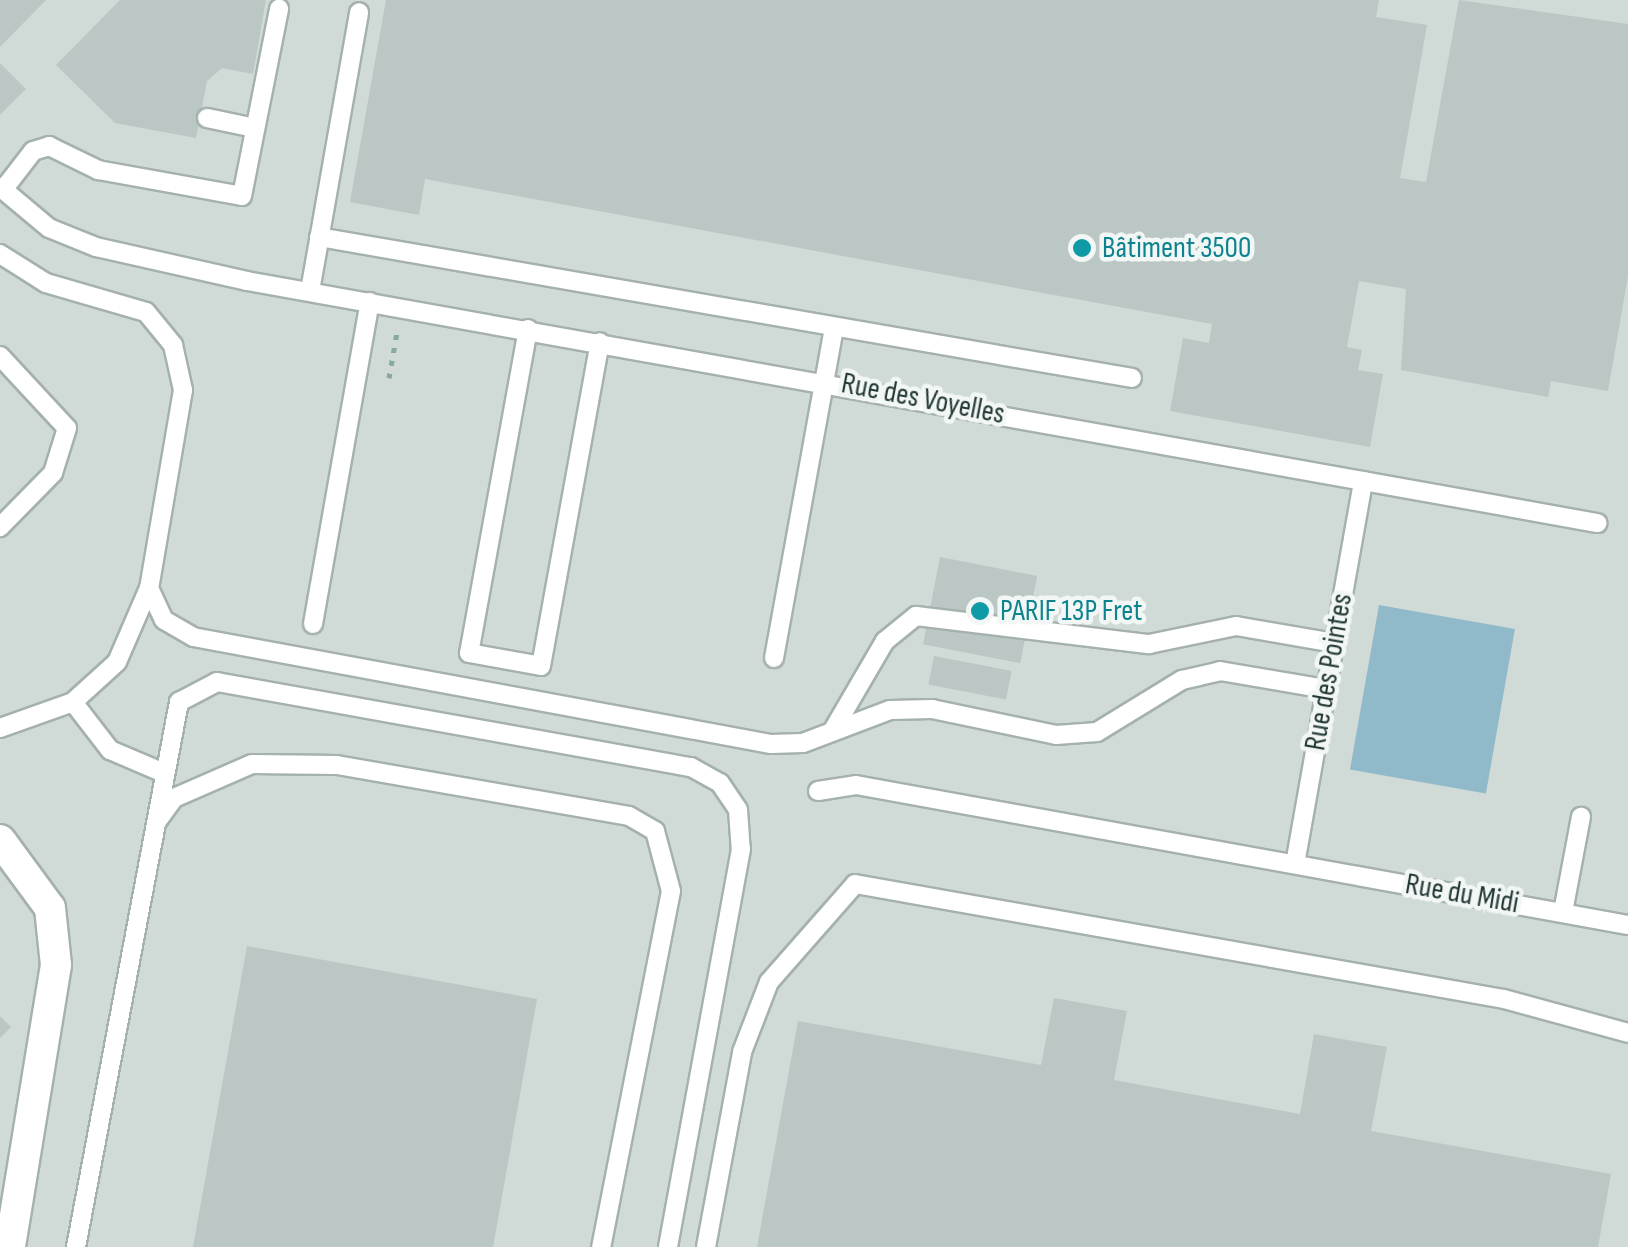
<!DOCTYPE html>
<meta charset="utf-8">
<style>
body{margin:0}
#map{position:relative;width:1628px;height:1247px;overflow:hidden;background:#e2eae7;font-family:"Sofia Sans Condensed",sans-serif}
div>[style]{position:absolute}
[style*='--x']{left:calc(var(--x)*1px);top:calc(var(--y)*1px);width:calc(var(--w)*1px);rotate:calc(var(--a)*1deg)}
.built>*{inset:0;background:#d0dad7;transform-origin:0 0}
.water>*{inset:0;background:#90b9c9;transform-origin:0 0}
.building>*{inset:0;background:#bac7c4;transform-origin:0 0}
.path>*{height:5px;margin-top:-2.5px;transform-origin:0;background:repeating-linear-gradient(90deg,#86aaa3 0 5px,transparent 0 13px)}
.roads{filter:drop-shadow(2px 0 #a5b1ae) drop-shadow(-2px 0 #a5b1ae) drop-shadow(0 2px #a5b1ae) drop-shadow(0 -2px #a5b1ae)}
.service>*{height:18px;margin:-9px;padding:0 9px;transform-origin:9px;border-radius:9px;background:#fff}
.minor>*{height:30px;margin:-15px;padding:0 15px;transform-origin:15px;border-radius:15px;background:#fff}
.dots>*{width:28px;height:28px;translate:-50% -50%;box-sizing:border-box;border:5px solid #f2f7f5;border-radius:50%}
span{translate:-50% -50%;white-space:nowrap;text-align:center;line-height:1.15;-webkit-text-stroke:9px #f2f7f5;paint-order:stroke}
.culture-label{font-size:30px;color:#0d838f}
.left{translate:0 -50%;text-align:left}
.street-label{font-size:30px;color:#243936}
</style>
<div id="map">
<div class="built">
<i style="left:0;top:0;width:1628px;height:1247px"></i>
</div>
<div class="water">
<i style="left:1379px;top:605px;width:138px;height:167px;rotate:10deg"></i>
</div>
<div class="building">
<i style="clip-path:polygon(0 0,46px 0,0 47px)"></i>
<i style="clip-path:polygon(120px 0,266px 0,253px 74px,222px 68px,207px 81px,196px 138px,115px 123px,56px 65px)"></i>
<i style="clip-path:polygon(386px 0,1379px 0,1376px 17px,1427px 25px,1400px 178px,1426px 182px,1459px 0,1628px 24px,1628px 276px,1608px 391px,1551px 381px,1548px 397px,1401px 370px,1406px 289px,1359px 281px,1347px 347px,1362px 350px,1358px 370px,1383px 374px,1370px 447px,1170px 411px,1183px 338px,1209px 343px,1212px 324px,425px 179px,419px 215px,350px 202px)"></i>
<i style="clip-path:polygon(0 63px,26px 89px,0 115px)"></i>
<i style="left:940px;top:557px;width:99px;height:89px;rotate:11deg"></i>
<i style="left:934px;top:656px;width:79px;height:29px;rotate:11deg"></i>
<i style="clip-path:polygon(247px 946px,537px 999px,493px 1247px,193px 1247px)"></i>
<i style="clip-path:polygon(1054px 998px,1127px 1011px,1114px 1080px,1300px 1114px,1314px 1034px,1387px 1047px,1371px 1131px,1611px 1174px,1598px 1247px,757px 1247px,798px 1021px,1041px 1065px)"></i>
<i style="clip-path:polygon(0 1016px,11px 1027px,0 1038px)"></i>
</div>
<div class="path">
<i style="--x:389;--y:378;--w:47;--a:-80.1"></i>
</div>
<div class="roads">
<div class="service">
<i style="--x:207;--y:118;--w:49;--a:11.8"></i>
<i style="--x:0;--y:187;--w:64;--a:39.9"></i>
<i style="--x:49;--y:228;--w:51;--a:22"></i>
<i style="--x:96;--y:247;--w:155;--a:12.7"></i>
<i style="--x:247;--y:281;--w:1372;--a:10.16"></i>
<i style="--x:3;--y:190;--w:49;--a:-52.4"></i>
<i style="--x:33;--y:151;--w:17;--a:-17"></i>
<i style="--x:49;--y:146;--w:55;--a:26.1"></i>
<i style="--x:98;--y:170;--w:146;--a:10.2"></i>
<i style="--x:242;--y:196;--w:191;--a:-78.8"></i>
<i style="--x:319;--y:237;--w:825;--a:9.84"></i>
<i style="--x:0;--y:254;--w:54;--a:32.2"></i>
<i style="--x:46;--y:283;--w:104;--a:16.2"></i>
<i style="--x:146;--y:312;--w:43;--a:50.7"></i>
<i style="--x:173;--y:345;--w:46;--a:77.5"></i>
<i style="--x:183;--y:390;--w:201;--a:99.7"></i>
<i style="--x:149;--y:588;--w:35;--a:65"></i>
<i style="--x:164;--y:620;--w:34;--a:30"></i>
<i style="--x:193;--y:637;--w:588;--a:10.49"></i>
<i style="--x:771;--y:744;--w:32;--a:-2"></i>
<i style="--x:803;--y:743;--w:93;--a:-20.8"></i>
<i style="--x:890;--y:710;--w:42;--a:-1.4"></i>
<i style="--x:932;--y:709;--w:127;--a:11.8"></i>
<i style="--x:1056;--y:735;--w:41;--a:-4.2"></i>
<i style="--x:1097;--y:732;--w:100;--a:-31.5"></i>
<i style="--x:1182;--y:680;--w:39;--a:-13"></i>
<i style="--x:1220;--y:671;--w:108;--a:9.6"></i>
<i style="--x:310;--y:291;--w:283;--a:-80"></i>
<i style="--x:528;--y:329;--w:329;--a:100.3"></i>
<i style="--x:469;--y:653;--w:73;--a:10.2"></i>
<i style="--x:541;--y:666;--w:329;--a:-79.7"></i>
<i style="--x:0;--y:356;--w:98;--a:47.1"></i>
<i style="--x:67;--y:428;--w:47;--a:107.3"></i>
<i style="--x:53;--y:473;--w:76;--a:134.5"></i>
<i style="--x:313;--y:624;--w:327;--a:-80"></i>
<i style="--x:774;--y:658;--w:336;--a:-79.7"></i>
<i style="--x:73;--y:702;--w:61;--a:52.4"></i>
<i style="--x:110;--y:750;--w:59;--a:23.1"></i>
<i style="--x:0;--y:728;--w:77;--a:-19.6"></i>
<i style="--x:73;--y:702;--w:59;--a:-42.3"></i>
<i style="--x:117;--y:662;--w:81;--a:-66.6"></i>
<i style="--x:833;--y:730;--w:103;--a:-59.7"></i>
<i style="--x:885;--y:641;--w:40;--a:-39"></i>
<i style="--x:916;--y:616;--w:235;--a:6.9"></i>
<i style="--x:1149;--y:644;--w:89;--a:-11.7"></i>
<i style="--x:1236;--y:626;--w:99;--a:9.8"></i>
<i style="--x:818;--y:791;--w:38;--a:-9"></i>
<i style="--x:856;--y:785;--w:785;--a:10.28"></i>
<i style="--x:158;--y:820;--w:27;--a:-54"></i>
<i style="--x:174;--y:798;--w:85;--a:-23.6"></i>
<i style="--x:252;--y:764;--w:85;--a:0.7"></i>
<i style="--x:337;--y:765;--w:296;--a:9.9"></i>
<i style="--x:629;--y:816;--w:30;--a:30"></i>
<i style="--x:655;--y:831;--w:62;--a:75.1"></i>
<i style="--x:671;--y:891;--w:363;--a:101.1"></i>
<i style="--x:1295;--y:864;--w:389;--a:-79.9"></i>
<i style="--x:1563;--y:912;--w:97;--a:-79.3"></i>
<i style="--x:76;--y:1247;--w:555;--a:-79.3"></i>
<i style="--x:179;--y:702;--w:43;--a:-27.8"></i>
<i style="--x:217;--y:682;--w:482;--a:10.2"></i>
<i style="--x:691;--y:767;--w:33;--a:29"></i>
<i style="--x:720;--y:783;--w:32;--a:56"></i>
<i style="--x:738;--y:810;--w:39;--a:86"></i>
<i style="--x:741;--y:849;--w:405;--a:100.4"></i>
<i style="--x:706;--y:1247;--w:198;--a:-79.5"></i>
<i style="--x:742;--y:1052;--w:75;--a:-68.9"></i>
<i style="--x:769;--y:982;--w:130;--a:-48.7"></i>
<i style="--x:855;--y:884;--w:659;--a:10.05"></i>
<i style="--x:1504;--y:999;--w:129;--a:15.3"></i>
</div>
<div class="minor">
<i style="--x:0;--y:840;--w:84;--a:53.7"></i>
<i style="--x:50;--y:908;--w:57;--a:84"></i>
<i style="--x:56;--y:965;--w:286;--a:99.3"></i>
</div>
</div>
<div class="dots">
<i style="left:1082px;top:248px;background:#0f9aa8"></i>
<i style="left:980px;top:611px;background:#0f9aa8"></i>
</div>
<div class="culture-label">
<span class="left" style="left:1102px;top:248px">Bâtiment 3500</span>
<span class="left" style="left:1000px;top:611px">PARIF 13P Fret</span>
</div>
<div class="street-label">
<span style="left:923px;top:399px;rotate:11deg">Rue des Voyelles</span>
<span style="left:1329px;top:672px;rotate:-80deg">Rue des Pointes</span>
<span style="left:1462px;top:894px;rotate:10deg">Rue du Midi</span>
</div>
</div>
